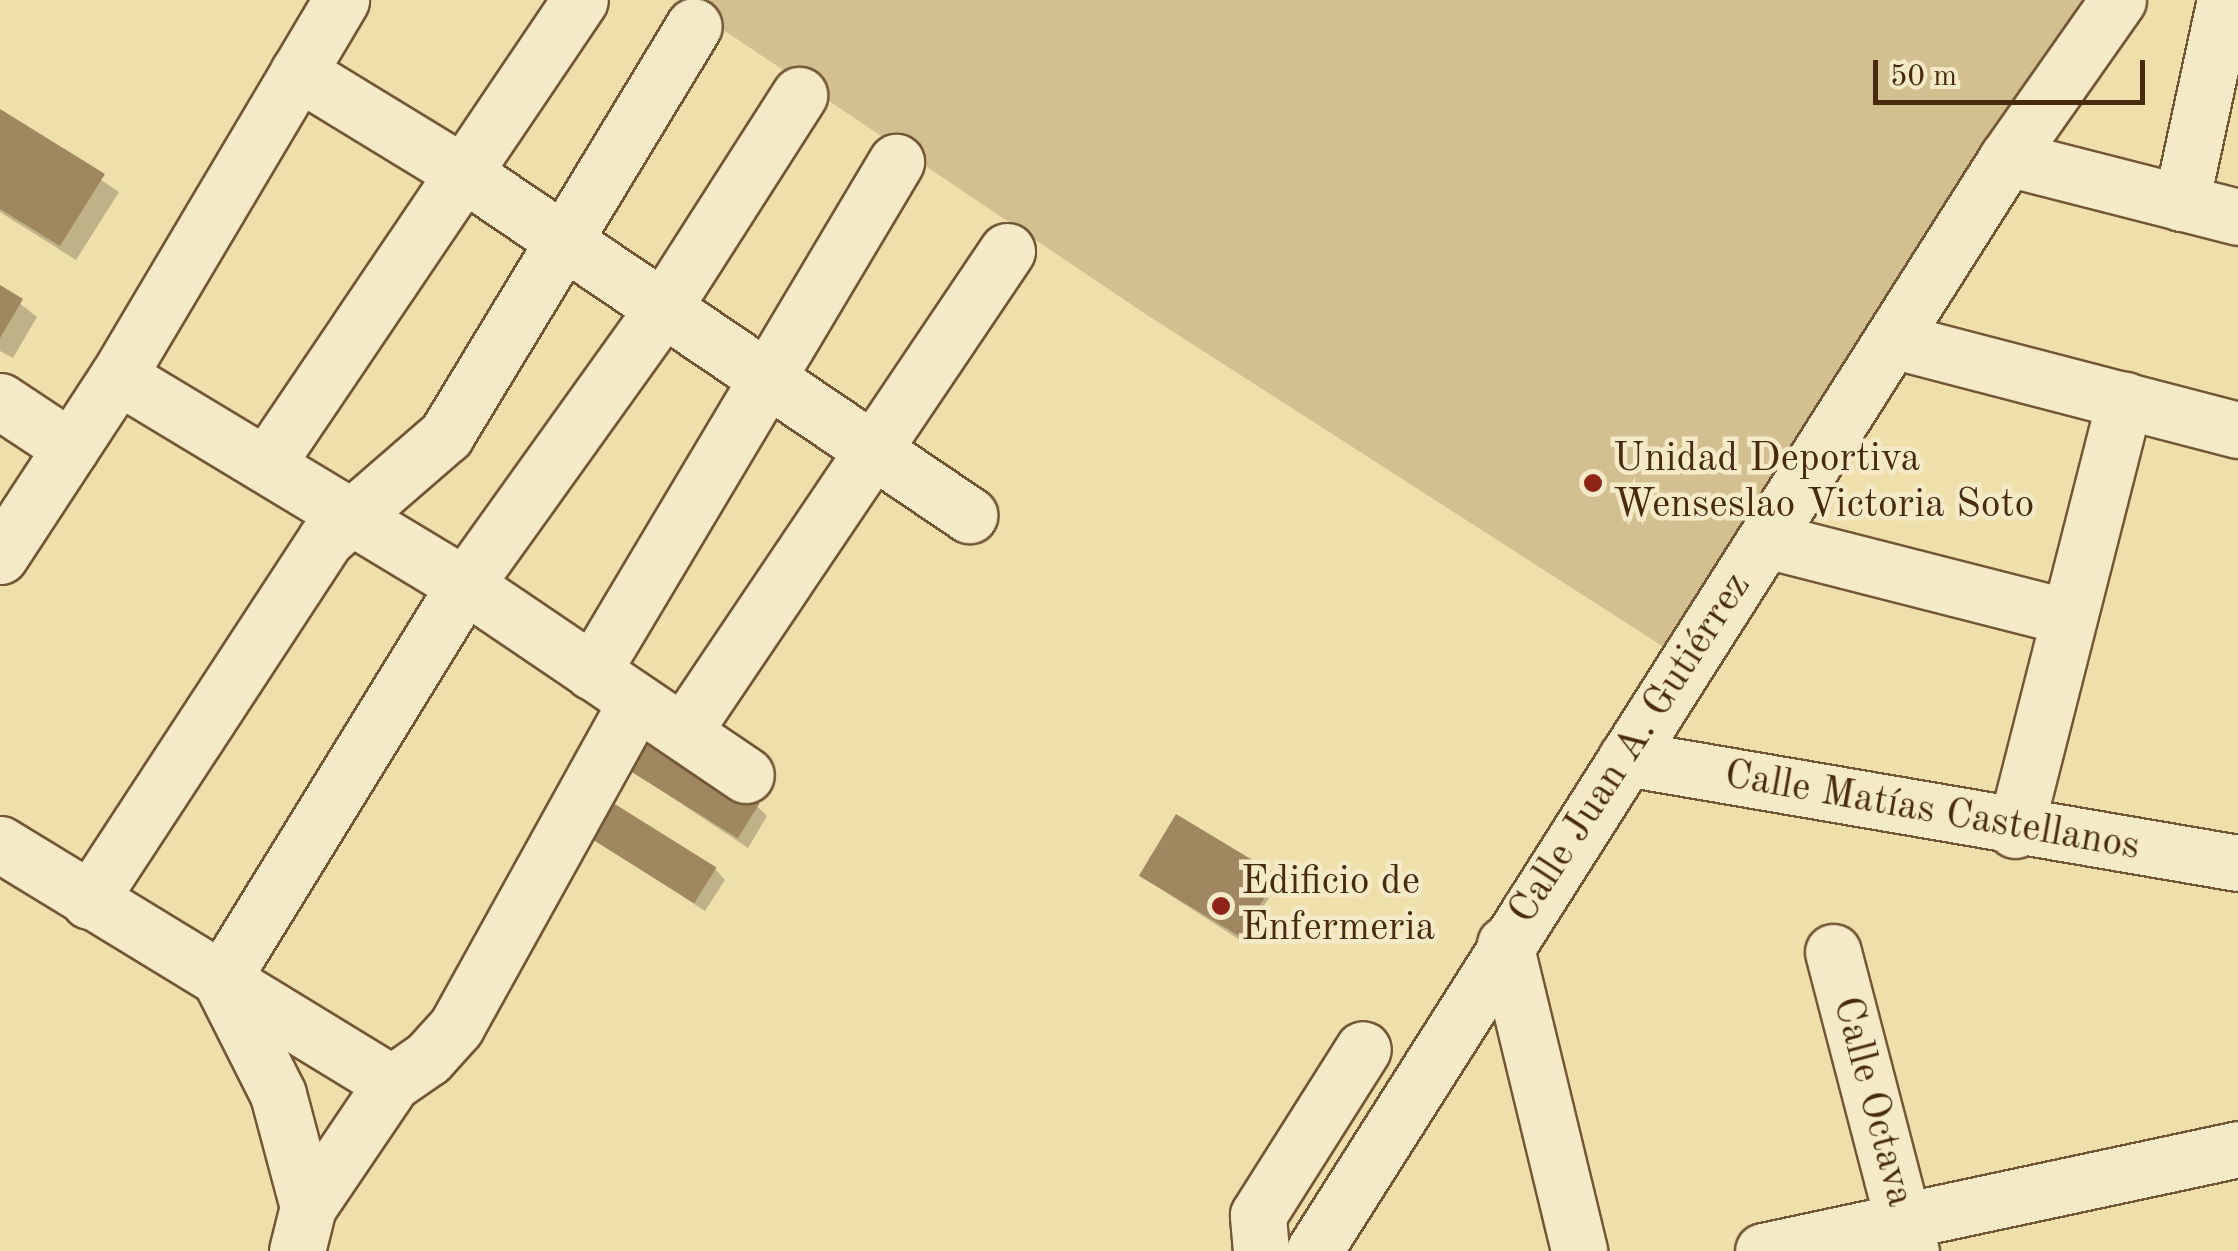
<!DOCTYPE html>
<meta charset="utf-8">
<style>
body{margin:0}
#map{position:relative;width:2238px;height:1251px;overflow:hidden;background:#efdfab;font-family:"Old Standard TT",serif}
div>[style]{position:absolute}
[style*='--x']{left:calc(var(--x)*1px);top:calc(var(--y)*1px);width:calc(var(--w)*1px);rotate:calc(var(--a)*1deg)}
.green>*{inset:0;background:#d3c090}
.shadow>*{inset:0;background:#0003}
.building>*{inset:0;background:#9f8860;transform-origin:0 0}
.roads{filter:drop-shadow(2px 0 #725736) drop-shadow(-2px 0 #725736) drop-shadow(0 2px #725736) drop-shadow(0 -2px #725736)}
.minor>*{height:55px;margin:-27.5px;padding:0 27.5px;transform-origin:27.5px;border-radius:27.5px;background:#f5eac8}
.dots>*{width:28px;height:28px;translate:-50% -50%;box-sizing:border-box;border:5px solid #f5eac8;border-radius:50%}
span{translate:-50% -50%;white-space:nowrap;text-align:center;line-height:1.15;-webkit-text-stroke:9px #f5eac8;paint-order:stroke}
.poi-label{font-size:40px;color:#482a0f}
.left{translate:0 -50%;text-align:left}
.street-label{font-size:40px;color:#482a0f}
.scale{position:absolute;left:1873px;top:60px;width:272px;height:45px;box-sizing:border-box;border:5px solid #482a0f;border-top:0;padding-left:12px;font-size:30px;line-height:35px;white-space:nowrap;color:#482a0f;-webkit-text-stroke:8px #f5eac8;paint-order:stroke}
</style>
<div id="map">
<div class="green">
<i style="clip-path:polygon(679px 0,2083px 0,1670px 651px,1147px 315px)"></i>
</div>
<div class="shadow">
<i style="clip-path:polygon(0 112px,119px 192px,76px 260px,0 212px)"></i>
<i style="clip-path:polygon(0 288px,37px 317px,13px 358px,0 351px)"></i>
<i style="clip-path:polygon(626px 767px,757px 806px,767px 816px,748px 848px)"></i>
<i style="clip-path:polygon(583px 832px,715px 869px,725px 880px,705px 911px)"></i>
<i style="clip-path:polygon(1277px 877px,1281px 881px,1240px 940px,1145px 879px)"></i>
</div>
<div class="building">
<i style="clip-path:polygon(0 109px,105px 174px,60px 246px,0 209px)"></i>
<i style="clip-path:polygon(0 285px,23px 299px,0 338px)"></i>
<i style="left:645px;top:732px;width:135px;height:41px;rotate:32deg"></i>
<i style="left:602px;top:796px;width:135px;height:42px;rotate:32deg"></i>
<i style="left:1176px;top:814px;width:119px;height:72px;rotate:31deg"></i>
</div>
<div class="roads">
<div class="minor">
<i style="--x:298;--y:72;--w:196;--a:31.4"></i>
<i style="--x:465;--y:174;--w:609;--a:34.08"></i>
<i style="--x:2007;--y:158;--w:238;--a:14.3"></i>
<i style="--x:2181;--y:203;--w:208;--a:-77.8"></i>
<i style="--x:1896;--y:341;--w:353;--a:14.6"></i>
<i style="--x:118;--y:376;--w:405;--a:31.1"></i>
<i style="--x:465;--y:585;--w:339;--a:34.1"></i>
<i style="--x:0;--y:401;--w:85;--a:33.5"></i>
<i style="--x:268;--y:462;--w:557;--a:-55.97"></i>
<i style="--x:1766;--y:540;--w:312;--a:14.3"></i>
<i style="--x:0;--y:556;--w:215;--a:-56.8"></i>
<i style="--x:118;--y:376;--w:437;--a:-59.3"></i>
<i style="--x:592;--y:672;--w:594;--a:-59.2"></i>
<i style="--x:683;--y:732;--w:580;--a:-56.04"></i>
<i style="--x:1626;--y:758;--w:621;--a:9.74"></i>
<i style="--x:2015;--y:830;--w:444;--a:-75.7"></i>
<i style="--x:0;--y:844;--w:459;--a:31.4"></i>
<i style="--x:89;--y:901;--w:433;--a:-56.8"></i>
<i style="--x:326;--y:539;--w:159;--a:-40.9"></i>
<i style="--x:446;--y:435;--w:478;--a:-58.8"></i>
<i style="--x:1505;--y:944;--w:316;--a:76.4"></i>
<i style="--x:1833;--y:952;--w:309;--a:75.4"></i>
<i style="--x:308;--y:1207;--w:117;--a:-104.9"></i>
<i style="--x:278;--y:1094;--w:127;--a:-116.8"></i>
<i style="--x:221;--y:981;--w:465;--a:-58.4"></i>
<i style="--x:465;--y:585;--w:340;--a:-54.4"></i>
<i style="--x:663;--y:308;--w:253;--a:-57.4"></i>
<i style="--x:297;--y:1251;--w:45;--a:-76"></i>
<i style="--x:308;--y:1207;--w:150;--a:-55.9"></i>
<i style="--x:392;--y:1083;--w:44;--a:-34.8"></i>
<i style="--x:428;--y:1058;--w:42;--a:-47.9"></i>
<i style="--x:456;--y:1027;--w:372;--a:-61"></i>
<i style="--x:1261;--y:1251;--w:36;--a:-95"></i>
<i style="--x:1258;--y:1215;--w:196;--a:-57.7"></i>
<i style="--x:1314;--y:1251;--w:1294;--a:-57.62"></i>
<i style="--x:2007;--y:158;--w:193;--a:-54.9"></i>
<i style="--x:1763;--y:1251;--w:486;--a:-12.1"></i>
</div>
</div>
<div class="dots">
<i style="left:1593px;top:483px;background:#8f2418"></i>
<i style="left:1221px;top:906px;background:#8f2418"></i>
</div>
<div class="poi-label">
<span class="left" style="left:1613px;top:483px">Unidad Deportiva<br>Wenseslao Victoria Soto</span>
<span class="left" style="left:1241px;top:906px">Edificio de<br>Enfermeria</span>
</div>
<div class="street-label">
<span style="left:1631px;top:749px;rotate:-57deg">Calle Juan A. Gutiérrez</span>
<span style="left:1932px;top:812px;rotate:10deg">Calle Matías Castellanos</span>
<span style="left:1872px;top:1102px;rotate:75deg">Calle Octava</span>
</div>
<div class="scale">50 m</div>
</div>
